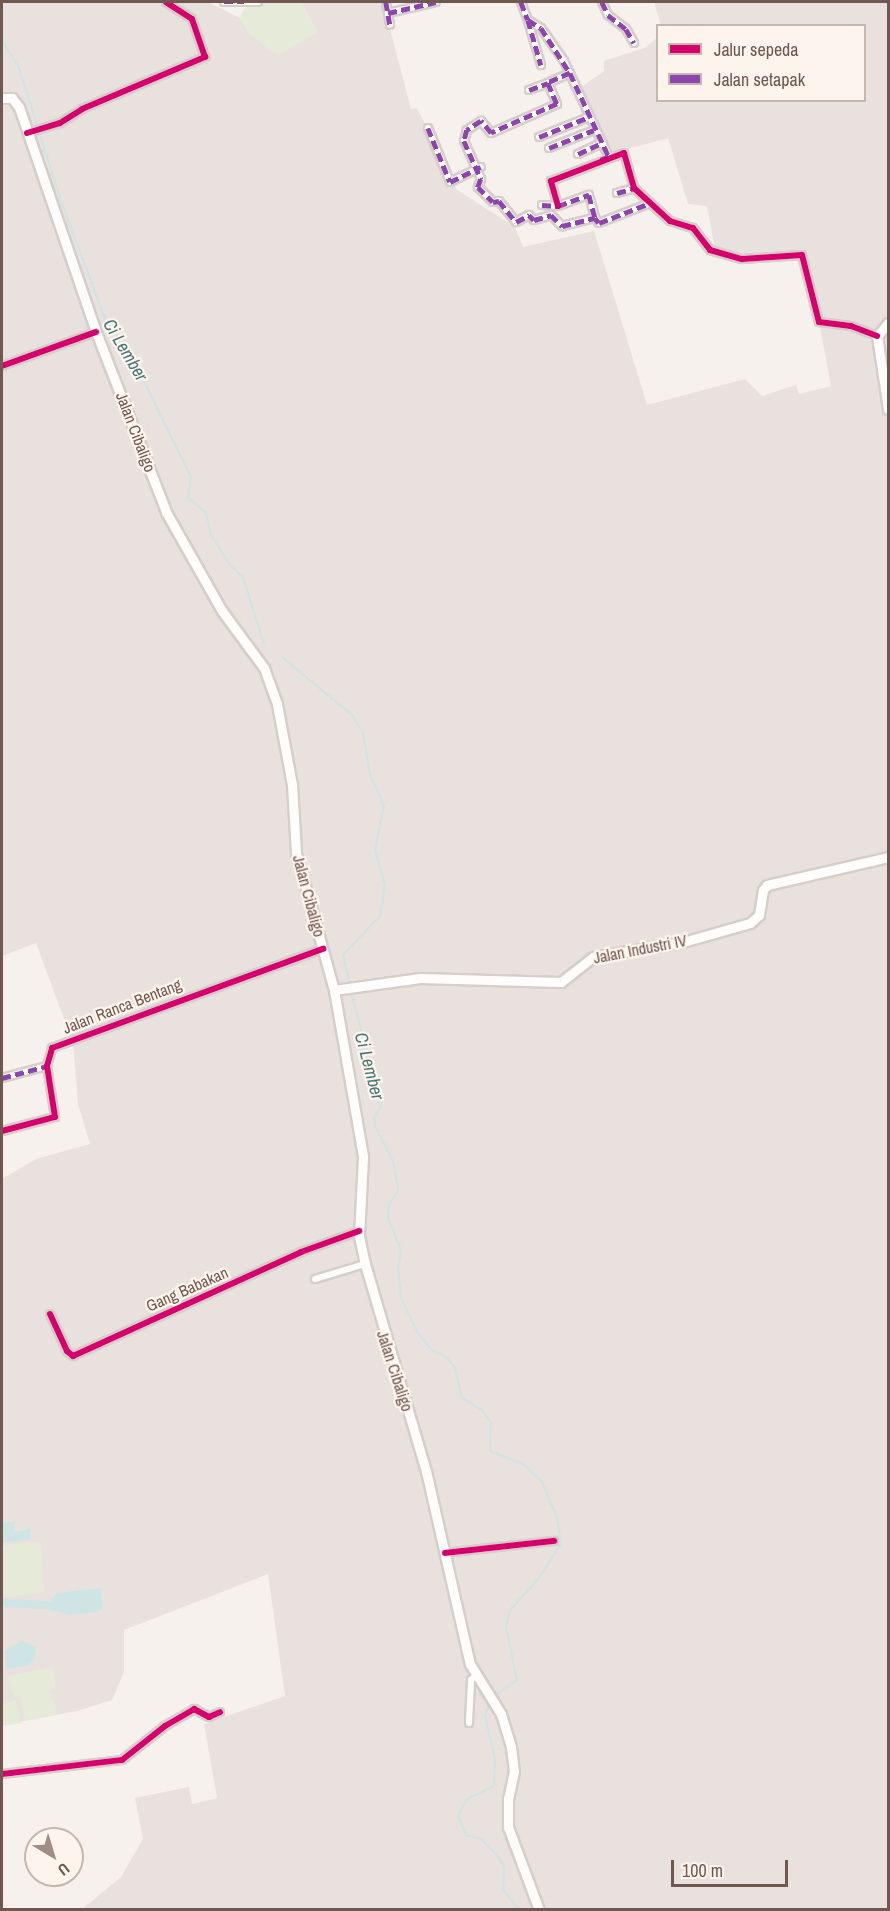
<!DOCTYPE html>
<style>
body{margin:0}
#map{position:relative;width:890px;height:1911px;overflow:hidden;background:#f6f1ec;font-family:"Archivo Narrow",sans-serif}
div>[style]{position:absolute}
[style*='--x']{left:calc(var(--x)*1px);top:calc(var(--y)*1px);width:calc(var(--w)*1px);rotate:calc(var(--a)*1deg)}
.industrial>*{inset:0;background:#e8e1dd}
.green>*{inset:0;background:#e5ebd8}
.water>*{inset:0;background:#cfe4e4}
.stream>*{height:2px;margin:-1px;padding:0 1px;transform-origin:1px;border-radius:1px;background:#cfe4e4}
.canal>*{height:8px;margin:-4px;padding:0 4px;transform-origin:4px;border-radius:4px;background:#cfe4e4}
.roads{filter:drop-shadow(2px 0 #d5ceca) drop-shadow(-2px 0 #d5ceca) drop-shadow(0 2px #d5ceca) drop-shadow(0 -2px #d5ceca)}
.street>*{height:6px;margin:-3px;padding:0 3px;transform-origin:3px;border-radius:3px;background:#fefdfc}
.secondary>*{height:9px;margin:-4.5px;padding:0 4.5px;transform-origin:4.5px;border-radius:4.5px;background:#fefdfc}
.quiet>*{height:4.5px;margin-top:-2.25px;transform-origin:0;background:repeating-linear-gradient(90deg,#8e44ad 0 9px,transparent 0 13.5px)}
.cycleway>*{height:6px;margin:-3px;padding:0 3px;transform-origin:3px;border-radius:3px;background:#d6006c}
span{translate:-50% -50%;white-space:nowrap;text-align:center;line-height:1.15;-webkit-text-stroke:4.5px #fdf5ed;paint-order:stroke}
.street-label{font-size:16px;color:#70574f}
.water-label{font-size:18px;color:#48777b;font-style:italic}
.frame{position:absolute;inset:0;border:3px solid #70574f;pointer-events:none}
.legend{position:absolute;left:656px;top:24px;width:210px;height:78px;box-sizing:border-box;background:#fdf5ed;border:2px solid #c5b6ae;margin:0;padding:8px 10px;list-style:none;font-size:18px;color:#70574f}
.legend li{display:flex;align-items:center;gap:12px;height:30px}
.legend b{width:30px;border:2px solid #c5b6ae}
.north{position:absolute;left:24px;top:1827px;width:60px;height:60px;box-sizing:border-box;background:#fdf5ed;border:2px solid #c5b6ae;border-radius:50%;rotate:142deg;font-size:16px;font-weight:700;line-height:24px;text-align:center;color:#70574f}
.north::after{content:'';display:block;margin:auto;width:21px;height:27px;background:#9f8d86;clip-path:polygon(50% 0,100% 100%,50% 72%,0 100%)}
.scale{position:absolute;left:671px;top:1860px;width:117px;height:27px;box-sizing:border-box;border:3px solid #70574f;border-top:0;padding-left:8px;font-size:18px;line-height:21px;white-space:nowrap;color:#70574f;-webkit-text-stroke:4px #fdf5ed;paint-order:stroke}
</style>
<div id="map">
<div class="industrial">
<i style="clip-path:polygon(2px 2px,208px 2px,240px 18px,251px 36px,317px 32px,301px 2px,383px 2px,411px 109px,417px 108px,457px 190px,515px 227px,523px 247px,594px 231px,647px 405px,745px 379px,762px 396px,796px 385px,799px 394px,831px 386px,806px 252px,742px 257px,715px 249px,707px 206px,688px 204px,668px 138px,610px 154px,580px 88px,604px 71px,604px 61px,644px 48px,657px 38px,658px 100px,864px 100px,864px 26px,661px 25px,654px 2px,888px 2px,888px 1909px,82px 1909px,121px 1877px,143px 1839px,135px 1798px,189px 1787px,192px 1804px,217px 1798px,204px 1724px,285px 1696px,268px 1574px,124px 1630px,124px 1672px,112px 1700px,77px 1711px,2px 1725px,2px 1179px,36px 1159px,90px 1144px,78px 1104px,73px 1043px,36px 943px,2px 956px)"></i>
</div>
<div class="green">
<i style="clip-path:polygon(267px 2px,301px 2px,317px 32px,278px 56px,251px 36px,240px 18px,246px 6px)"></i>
<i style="clip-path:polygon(41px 1542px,44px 1592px,2px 1598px,2px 1545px)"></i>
<i style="clip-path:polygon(52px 1667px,56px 1688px,49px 1690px,58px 1714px,25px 1720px,20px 1696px,14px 1697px,8px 1676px)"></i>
<i style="clip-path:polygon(16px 1701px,21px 1723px,2px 1726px,2px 1704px)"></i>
</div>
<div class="water">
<i style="clip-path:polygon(2px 1522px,14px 1522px,15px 1532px,30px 1529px,30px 1540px,2px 1542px)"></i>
<i style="clip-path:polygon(100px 1588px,103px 1607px,98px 1612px,69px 1615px,45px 1608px,57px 1593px)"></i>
<i style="clip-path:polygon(21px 1641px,36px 1647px,35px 1659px,26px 1666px,7px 1669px,5px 1651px)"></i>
</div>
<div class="stream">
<i style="--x:2;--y:40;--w:33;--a:59"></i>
<i style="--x:19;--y:68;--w:136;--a:72.5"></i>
<i style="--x:60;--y:198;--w:132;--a:69.6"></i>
<i style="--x:106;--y:322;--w:55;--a:55.4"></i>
<i style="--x:137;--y:367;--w:123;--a:63.9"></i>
<i style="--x:191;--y:477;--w:21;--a:98"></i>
<i style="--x:188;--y:498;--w:23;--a:38"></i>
<i style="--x:206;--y:512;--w:24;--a:78"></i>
<i style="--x:211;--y:535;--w:36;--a:58"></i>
<i style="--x:230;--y:565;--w:18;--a:43"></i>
<i style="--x:243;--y:577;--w:70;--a:72.6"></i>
<i style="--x:282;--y:657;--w:91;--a:39.6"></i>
<i style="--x:352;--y:715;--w:21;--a:59"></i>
<i style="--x:363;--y:733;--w:43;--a:80.5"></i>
<i style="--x:370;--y:775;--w:33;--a:65"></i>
<i style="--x:384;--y:805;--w:46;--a:101.3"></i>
<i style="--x:375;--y:850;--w:36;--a:74"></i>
<i style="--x:385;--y:885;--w:31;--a:99"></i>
<i style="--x:380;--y:916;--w:54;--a:133.5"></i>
<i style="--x:343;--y:955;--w:32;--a:77"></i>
<i style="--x:351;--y:991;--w:120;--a:75.5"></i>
<i style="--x:381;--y:1107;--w:12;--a:125"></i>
<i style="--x:374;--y:1117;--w:9;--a:84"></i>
<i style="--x:375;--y:1126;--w:39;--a:63"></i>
<i style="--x:393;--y:1161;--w:29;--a:80"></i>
<i style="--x:398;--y:1190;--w:17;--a:121"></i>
<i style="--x:389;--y:1205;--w:13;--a:94"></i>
<i style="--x:388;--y:1218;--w:35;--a:68"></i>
<i style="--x:401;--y:1250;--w:18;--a:99"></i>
<i style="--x:398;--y:1268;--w:30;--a:84"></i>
<i style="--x:401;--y:1298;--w:39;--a:64"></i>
<i style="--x:418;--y:1333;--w:22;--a:51"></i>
<i style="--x:432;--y:1350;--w:17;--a:25"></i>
<i style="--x:447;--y:1357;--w:14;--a:54"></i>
<i style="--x:455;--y:1368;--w:31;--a:77"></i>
<i style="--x:462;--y:1398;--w:23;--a:31"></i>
<i style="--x:482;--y:1410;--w:16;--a:55"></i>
<i style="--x:491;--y:1423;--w:28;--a:92"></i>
<i style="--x:490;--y:1451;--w:37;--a:22"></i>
<i style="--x:524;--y:1465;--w:25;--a:43"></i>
<i style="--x:542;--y:1482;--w:39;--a:67"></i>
<i style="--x:557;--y:1518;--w:26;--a:81"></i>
<i style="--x:561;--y:1544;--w:42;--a:123.3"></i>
<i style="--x:538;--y:1579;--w:42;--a:132.1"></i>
<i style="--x:510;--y:1610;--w:17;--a:103"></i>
<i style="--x:506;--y:1627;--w:54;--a:78.3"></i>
<i style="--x:517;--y:1680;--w:29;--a:146"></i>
<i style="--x:490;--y:1701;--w:16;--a:108"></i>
<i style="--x:485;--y:1716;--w:44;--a:76.9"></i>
<i style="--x:495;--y:1759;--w:27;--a:92"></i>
<i style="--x:494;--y:1786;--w:30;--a:154"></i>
<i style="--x:467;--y:1799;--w:19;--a:118"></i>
<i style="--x:458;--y:1816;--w:21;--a:67"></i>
<i style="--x:466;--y:1835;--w:16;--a:15"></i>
<i style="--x:481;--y:1839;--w:28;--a:46"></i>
<i style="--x:500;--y:1859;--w:9;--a:63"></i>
<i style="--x:504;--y:1867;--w:23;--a:92"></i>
<i style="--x:503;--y:1890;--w:26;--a:50"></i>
</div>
<div class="canal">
<i style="--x:2;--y:1603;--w:44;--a:2.6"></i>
</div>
<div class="roads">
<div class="street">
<i style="--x:224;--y:2;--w:34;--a:0"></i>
<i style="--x:386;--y:2;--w:23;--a:80"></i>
<i style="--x:521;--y:2;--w:19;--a:69"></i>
<i style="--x:528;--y:20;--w:15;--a:32"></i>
<i style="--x:541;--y:28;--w:40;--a:55.1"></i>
<i style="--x:564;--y:61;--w:106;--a:64.9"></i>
<i style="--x:602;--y:2;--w:14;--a:65"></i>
<i style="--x:608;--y:15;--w:23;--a:38"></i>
<i style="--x:626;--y:29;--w:16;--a:60"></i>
<i style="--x:388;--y:13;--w:49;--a:-12.9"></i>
<i style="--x:528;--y:21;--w:46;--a:73.5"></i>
<i style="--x:570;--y:73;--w:24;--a:156"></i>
<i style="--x:548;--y:83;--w:23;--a:67"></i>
<i style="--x:557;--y:104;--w:72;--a:156.3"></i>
<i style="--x:491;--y:133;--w:16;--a:-130"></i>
<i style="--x:481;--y:121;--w:17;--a:147"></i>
<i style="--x:467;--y:130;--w:11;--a:105"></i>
<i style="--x:464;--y:141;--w:42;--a:65.9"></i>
<i style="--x:481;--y:179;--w:9;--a:111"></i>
<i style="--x:478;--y:187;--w:21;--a:45"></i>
<i style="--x:493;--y:202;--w:6;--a:-9"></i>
<i style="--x:499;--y:201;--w:27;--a:51"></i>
<i style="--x:516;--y:222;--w:15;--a:-28"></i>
<i style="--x:529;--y:215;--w:7;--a:45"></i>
<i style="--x:534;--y:220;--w:18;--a:-16"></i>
<i style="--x:551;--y:215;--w:16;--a:45"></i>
<i style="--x:562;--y:226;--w:34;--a:-14"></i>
<i style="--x:595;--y:218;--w:6;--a:51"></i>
<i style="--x:599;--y:223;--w:55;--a:-21.4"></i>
<i style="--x:529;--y:90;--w:20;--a:-20"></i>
<i style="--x:428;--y:128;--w:58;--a:67.8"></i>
<i style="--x:450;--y:182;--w:34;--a:-26"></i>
<i style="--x:27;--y:133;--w:34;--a:-17"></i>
<i style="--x:60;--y:123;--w:26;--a:-32"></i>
<i style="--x:82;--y:109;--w:134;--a:-22.9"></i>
<i style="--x:205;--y:57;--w:40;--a:-108.9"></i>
<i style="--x:192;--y:19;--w:31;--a:-147"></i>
<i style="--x:539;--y:137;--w:54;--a:-21.8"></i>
<i style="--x:549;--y:148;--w:48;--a:-21.8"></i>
<i style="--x:578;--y:154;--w:26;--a:-25"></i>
<i style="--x:617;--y:193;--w:18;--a:-16"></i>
<i style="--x:542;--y:205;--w:16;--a:4"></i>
<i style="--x:558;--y:206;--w:33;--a:-20"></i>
<i style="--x:589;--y:195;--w:24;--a:75"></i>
<i style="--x:558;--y:206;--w:26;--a:-106"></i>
<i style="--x:551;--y:181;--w:78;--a:-21"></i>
<i style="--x:624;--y:153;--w:36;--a:74"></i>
<i style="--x:634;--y:188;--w:49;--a:42.5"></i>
<i style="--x:670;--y:221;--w:24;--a:17"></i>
<i style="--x:693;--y:228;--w:28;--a:52"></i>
<i style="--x:710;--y:250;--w:33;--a:16"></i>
<i style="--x:742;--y:259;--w:60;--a:-3.8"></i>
<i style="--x:802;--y:255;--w:69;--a:75.8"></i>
<i style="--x:819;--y:322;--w:32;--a:7"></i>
<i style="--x:851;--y:326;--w:28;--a:21"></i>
<i style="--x:2;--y:366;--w:100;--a:-19.9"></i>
<i style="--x:2;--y:1078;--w:47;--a:-14.9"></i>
<i style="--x:2;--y:1131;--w:55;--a:-14.8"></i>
<i style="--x:55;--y:1117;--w:52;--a:-98.9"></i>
<i style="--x:47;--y:1066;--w:19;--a:-74"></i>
<i style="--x:52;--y:1048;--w:289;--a:-20.1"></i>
<i style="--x:315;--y:1279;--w:52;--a:-16.7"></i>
<i style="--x:50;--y:1314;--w:41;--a:65.3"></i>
<i style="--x:67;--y:1351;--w:8;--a:40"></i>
<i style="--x:73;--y:1356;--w:251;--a:-24.5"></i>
<i style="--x:301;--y:1252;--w:62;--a:-19.9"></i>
<i style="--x:445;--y:1553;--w:110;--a:-6.3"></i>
<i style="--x:469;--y:1723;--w:43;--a:-87.3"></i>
<i style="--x:471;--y:1680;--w:6;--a:-45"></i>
<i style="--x:2;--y:1774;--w:121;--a:-6.7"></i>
<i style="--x:122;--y:1760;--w:55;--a:-38.3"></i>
<i style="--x:165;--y:1726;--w:34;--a:-30"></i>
<i style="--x:194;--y:1709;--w:17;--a:28"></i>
<i style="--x:209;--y:1717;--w:12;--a:-24"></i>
</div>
<div class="secondary">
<i style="--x:2;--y:98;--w:10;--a:0"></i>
<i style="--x:12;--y:98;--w:11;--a:52"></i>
<i style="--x:19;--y:107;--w:238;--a:71.1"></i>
<i style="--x:96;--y:332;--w:193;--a:68.7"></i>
<i style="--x:166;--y:512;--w:114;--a:60.5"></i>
<i style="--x:222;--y:611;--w:71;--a:53.6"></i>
<i style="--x:264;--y:668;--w:38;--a:70"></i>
<i style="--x:277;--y:704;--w:82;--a:79.5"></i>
<i style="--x:292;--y:785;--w:68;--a:86.6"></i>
<i style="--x:296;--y:853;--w:142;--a:74.5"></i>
<i style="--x:334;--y:990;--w:169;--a:80.1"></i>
<i style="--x:363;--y:1157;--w:79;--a:92.9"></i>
<i style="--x:359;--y:1236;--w:29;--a:78"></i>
<i style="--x:365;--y:1264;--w:216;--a:73.6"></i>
<i style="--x:426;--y:1471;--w:198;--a:77.2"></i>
<i style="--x:470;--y:1664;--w:59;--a:58.2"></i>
<i style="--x:501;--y:1714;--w:34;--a:73"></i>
<i style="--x:511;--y:1747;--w:24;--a:83"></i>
<i style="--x:514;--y:1771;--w:29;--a:102"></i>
<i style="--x:508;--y:1799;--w:28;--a:90"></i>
<i style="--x:508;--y:1827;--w:89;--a:69.5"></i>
<i style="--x:888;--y:323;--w:17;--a:130"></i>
<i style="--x:877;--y:336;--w:74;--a:81.4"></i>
<i style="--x:334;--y:990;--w:87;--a:-7.9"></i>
<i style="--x:420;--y:978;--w:141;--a:1.6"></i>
<i style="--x:561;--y:982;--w:41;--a:-38"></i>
<i style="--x:593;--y:957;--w:91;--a:-9.5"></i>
<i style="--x:683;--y:942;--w:70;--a:-15.8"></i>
<i style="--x:750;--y:923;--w:12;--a:-42"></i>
<i style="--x:759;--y:915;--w:25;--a:-81"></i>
<i style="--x:763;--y:890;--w:6;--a:-51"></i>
<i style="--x:767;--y:885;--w:124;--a:-13"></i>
</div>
</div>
<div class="quiet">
<i style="--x:224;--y:2;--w:20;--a:0"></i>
<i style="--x:386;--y:2;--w:23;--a:80"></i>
<i style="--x:521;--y:2;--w:19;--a:69"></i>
<i style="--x:528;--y:20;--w:15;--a:32"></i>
<i style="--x:541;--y:28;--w:54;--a:57.2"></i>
<i style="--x:570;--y:73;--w:93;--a:65.1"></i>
<i style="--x:609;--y:157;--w:9;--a:159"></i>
<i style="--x:602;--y:2;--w:14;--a:65"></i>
<i style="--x:608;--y:15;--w:23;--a:38"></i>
<i style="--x:626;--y:29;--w:16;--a:60"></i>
<i style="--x:388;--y:13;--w:49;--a:-12.9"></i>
<i style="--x:528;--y:20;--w:47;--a:73.9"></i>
<i style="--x:570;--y:73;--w:24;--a:156"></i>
<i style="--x:548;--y:83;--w:23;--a:67"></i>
<i style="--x:557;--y:104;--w:72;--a:156.3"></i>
<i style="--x:491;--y:133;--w:16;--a:-130"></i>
<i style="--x:481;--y:121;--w:17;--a:147"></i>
<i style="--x:467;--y:130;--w:11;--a:105"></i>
<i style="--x:464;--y:141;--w:42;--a:65.9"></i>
<i style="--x:481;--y:179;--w:9;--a:111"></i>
<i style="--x:478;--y:187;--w:21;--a:45"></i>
<i style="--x:493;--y:202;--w:6;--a:-9"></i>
<i style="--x:499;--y:201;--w:27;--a:51"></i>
<i style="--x:516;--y:222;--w:15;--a:-28"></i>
<i style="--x:529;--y:215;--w:7;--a:45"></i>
<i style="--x:534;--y:220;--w:18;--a:-16"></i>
<i style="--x:551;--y:215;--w:16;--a:45"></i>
<i style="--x:562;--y:226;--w:34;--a:-14"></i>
<i style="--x:595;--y:218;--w:6;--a:51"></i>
<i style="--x:599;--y:223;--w:55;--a:-21.4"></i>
<i style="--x:529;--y:90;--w:20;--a:-20"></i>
<i style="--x:428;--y:128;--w:58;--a:67.8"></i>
<i style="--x:450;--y:182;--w:34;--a:-26"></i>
<i style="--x:539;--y:137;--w:54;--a:-21.8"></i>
<i style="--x:549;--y:148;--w:48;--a:-21.8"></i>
<i style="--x:578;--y:154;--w:26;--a:-25"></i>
<i style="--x:617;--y:193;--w:18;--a:-16"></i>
<i style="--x:542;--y:205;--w:16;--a:4"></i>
<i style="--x:558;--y:206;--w:33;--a:-20"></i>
<i style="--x:589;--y:195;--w:24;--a:75"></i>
<i style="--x:2;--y:1078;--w:47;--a:-14.9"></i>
</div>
<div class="cycleway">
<i style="--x:27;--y:133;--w:34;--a:-17"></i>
<i style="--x:60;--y:123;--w:26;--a:-32"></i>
<i style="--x:82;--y:109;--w:134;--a:-22.9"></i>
<i style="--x:205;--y:57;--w:40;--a:-108.9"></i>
<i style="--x:192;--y:19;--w:31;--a:-147"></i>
<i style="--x:558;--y:206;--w:26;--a:-106"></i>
<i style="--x:551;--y:181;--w:78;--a:-21"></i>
<i style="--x:624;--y:153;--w:36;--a:74"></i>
<i style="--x:634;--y:188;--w:49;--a:42.5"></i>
<i style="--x:670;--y:221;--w:24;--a:17"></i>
<i style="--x:693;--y:228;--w:28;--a:52"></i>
<i style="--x:710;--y:250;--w:33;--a:16"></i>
<i style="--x:742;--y:259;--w:60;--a:-3.8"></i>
<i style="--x:802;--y:255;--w:69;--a:75.8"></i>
<i style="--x:819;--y:322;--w:32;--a:7"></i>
<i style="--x:851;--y:326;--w:28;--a:21"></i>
<i style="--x:2;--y:366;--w:100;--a:-19.9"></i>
<i style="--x:2;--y:1131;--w:55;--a:-14.8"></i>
<i style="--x:55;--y:1117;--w:52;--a:-98.9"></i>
<i style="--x:47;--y:1066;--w:19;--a:-74"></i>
<i style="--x:52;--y:1048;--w:289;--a:-20.1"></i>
<i style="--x:50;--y:1314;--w:41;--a:65.3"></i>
<i style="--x:67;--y:1351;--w:8;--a:40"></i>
<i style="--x:73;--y:1356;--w:251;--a:-24.5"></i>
<i style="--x:301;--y:1252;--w:62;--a:-19.9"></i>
<i style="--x:445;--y:1553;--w:110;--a:-6.3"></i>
<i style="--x:2;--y:1774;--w:121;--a:-6.7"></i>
<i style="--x:122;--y:1760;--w:55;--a:-38.3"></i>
<i style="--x:165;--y:1726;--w:34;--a:-30"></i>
<i style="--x:194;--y:1709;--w:17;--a:28"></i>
<i style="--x:209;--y:1717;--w:12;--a:-24"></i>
</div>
<div class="street-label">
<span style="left:136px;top:432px;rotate:69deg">Jalan Cibaligo</span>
<span style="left:309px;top:896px;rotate:75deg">Jalan Cibaligo</span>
<span style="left:640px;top:949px;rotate:-11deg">Jalan Industri IV</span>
<span style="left:122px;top:1006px;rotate:-21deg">Jalan Ranca Bentang</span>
<span style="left:187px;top:1289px;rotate:-24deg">Gang Babakan</span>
<span style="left:395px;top:1371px;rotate:72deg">Jalan Cibaligo</span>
</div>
<div class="water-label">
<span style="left:125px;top:350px;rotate:59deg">Ci Lember</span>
<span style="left:369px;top:1066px;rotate:75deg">Ci Lember</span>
</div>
<div class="frame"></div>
<ul class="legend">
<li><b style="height:8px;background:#d6006c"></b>Jalur sepeda</li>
<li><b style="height:8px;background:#8e44ad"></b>Jalan setapak</li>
</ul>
<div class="north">U</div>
<div class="scale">100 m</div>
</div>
